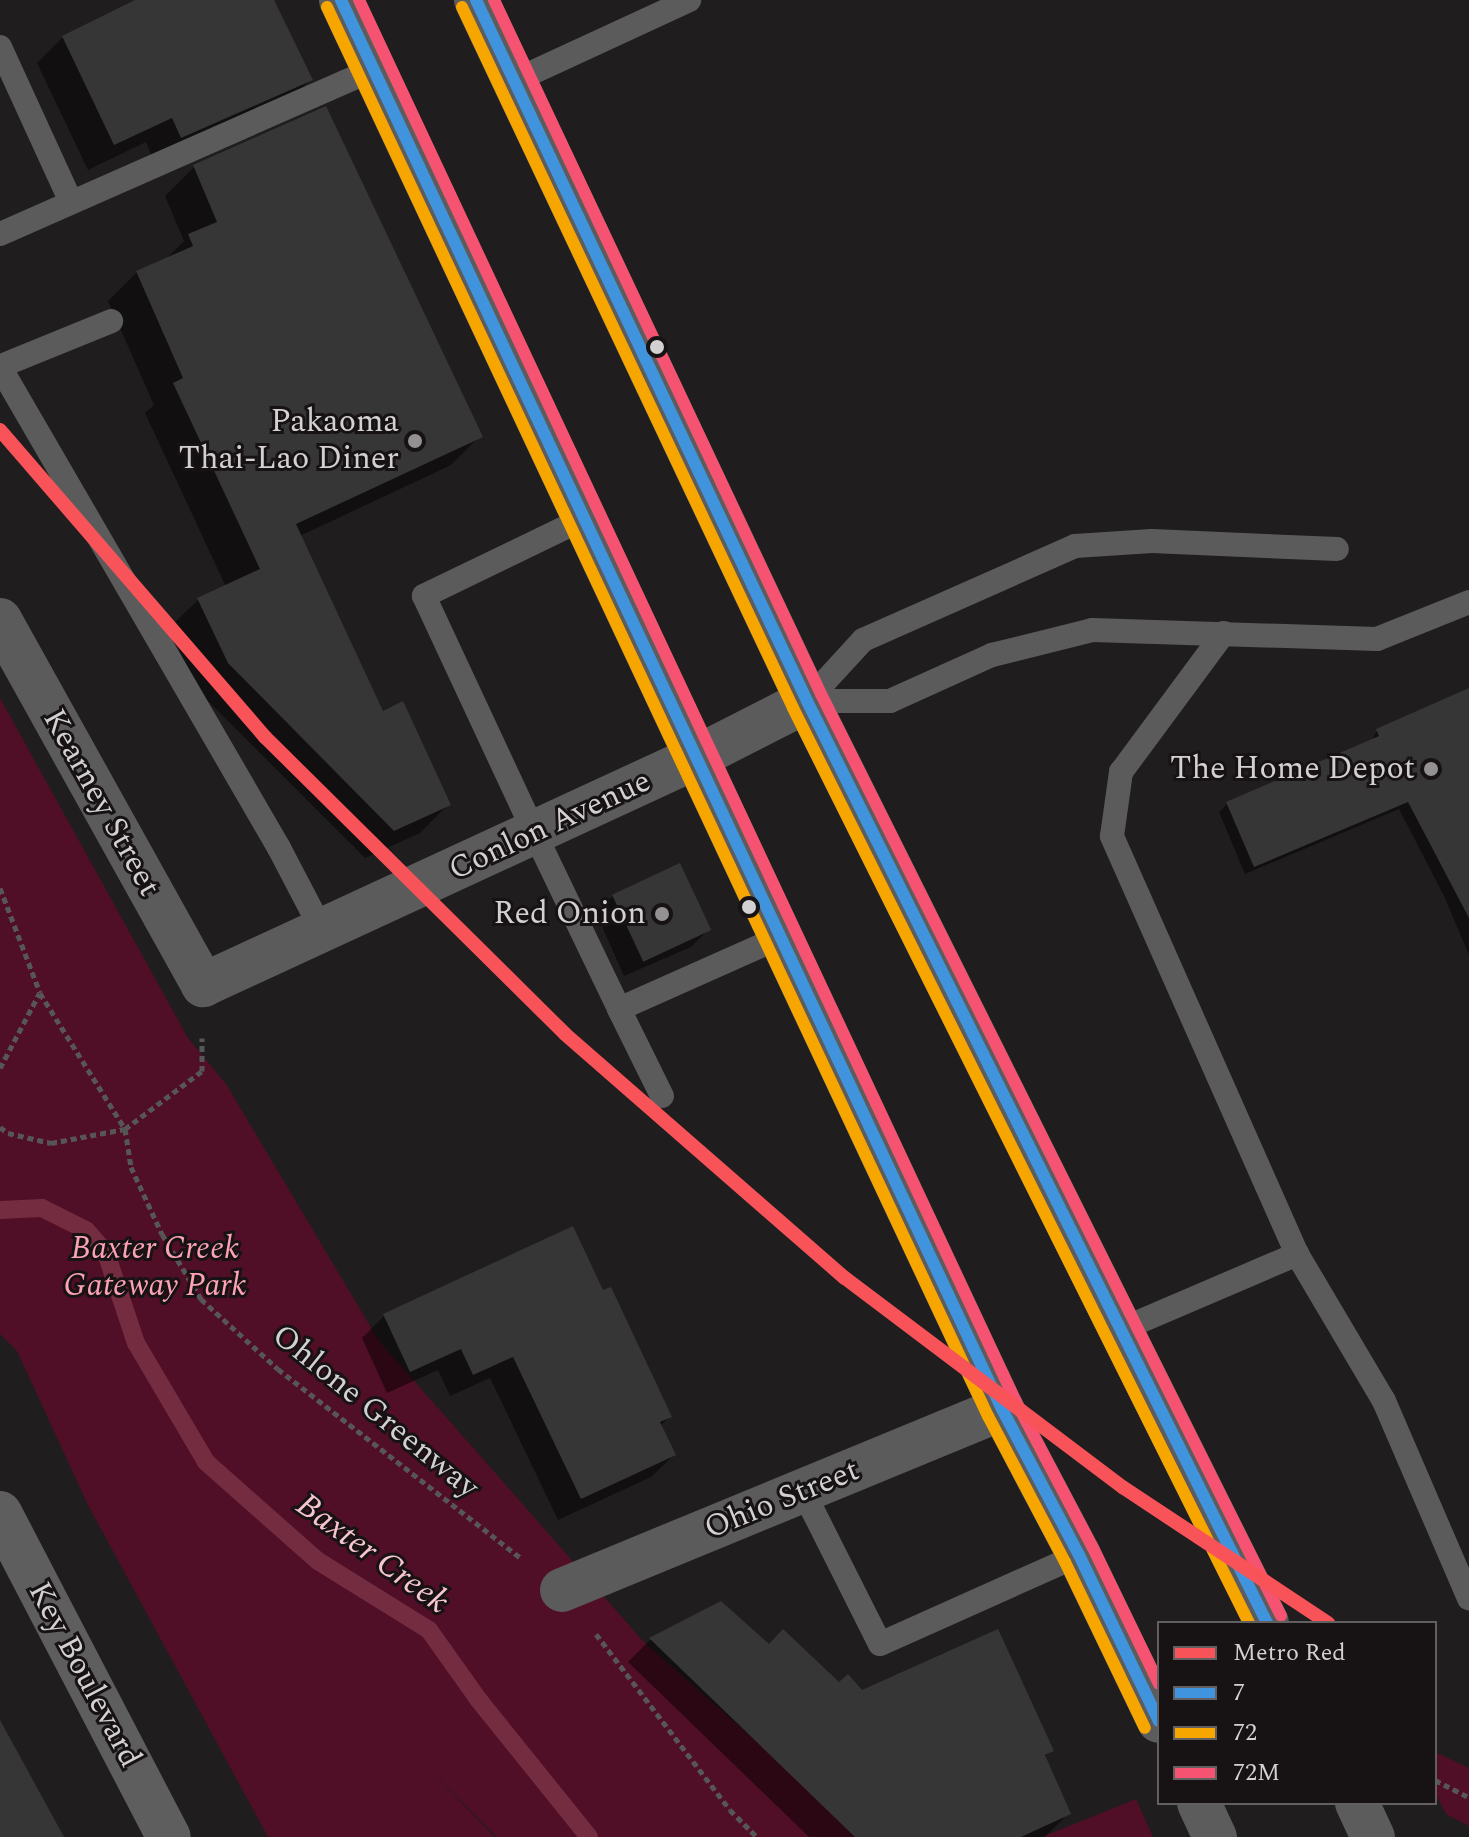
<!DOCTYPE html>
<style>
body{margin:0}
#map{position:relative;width:1469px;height:1837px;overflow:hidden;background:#201d1e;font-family:Spectral,serif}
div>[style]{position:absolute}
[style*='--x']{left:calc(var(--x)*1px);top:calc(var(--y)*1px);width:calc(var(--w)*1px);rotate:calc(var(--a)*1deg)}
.green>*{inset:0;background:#510e27}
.shadow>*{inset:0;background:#0007}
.stream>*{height:18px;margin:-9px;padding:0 9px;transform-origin:9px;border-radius:9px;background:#742c41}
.building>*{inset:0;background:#373636;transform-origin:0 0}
.path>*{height:5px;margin-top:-2.5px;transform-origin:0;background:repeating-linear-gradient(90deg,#575656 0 6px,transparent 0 10px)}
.lane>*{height:24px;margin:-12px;padding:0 12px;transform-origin:12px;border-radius:12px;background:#5c5b5b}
.street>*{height:44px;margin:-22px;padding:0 22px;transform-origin:22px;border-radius:22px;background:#5c5b5b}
.secondary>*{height:44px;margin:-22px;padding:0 22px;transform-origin:22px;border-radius:22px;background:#5f5e5e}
.primary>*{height:44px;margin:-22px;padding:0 22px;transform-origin:22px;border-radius:22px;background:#5d5c5c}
.bus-1>*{height:12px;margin:-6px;padding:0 6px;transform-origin:6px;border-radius:6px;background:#4094de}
.bus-2>*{height:12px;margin:-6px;padding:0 6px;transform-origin:6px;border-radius:6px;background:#f7a600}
.bus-3>*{height:12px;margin:-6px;padding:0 6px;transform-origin:6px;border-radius:6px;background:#f65372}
.metro-1>*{height:14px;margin:-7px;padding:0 7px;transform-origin:7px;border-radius:7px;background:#f75359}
.dots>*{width:22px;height:22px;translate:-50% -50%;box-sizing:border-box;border:4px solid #171314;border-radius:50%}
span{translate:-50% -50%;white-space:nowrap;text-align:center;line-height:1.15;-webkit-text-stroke:6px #171314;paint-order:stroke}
.poi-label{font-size:32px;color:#d3d0d1}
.right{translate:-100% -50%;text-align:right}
.street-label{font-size:32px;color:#d3d0d1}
.park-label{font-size:32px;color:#fda1b5;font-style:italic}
.water-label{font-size:34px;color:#f6c5cf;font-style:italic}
.legend{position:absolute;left:1157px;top:1621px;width:280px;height:184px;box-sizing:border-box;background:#171314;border:2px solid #625f60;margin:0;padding:10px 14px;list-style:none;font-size:24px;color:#d3d0d1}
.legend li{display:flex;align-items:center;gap:16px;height:40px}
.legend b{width:40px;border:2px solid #625f60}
</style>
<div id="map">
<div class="green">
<i style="clip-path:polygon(0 698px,188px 1038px,226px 1084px,379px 1341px,643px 1641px,864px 1837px,497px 1837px,425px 1765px,495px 1837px,268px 1837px,88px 1505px,17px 1351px,0 1334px)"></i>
<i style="clip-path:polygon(1435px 1752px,1469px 1768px,1469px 1826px,1446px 1814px,1435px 1793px)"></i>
<i style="clip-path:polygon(1136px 1799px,1153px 1837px,1042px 1837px)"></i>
</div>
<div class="shadow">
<i style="clip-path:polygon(139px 0,272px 0,311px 79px,285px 105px,154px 162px,146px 142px,88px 170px,37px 63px,63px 37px)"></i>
<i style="clip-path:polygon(325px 109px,480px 436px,451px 465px,300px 536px,382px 714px,449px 804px,420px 833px,365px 858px,199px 692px,169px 628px,198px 600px,226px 587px,145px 413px,154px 405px,108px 301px,137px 272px,165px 260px,184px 241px,165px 196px,194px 167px)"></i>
<i style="clip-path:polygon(1469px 690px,1469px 955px,1444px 896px,1399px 809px,1245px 874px,1219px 812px,1227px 804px,1370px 743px,1377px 731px)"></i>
<i style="clip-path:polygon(613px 896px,709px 929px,691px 947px,624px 976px,596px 913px)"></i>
<i style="clip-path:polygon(602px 1293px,670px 1417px,660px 1426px,674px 1455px,651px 1477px,558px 1520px,490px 1378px,450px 1396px,438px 1370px,387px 1393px,362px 1338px,385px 1315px)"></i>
<i style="clip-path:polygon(721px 1604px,768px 1646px,839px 1684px,1052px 1750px,1044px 1758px,1069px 1813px,1045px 1837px,809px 1837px,628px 1662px,650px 1640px)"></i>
</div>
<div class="stream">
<i style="--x:0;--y:1210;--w:42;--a:-2.7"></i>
<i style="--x:42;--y:1208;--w:49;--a:26.6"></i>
<i style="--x:86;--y:1230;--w:30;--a:49"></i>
<i style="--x:106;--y:1253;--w:95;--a:71.6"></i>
<i style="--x:136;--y:1343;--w:138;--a:59.5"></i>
<i style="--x:206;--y:1462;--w:149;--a:41.5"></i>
<i style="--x:318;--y:1561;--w:131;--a:31.9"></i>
<i style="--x:429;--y:1630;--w:85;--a:54.6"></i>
<i style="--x:478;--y:1699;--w:177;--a:51.2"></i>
</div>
<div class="building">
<i style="clip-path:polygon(135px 0,274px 0,313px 80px,181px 138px,172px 118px,114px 145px,62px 36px)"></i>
<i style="clip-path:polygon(326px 106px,483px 437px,296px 524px,383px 711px,403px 701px,451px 805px,394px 831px,228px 663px,197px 598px,260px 569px,173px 383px,183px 378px,136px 271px,193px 246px,188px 234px,217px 222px,193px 165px)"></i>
<i style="clip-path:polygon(1469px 688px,1469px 918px,1408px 802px,1254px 867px,1226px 802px,1379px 736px,1376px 729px)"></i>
<i style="left:680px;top:863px;width:74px;height:75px;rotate:65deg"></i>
<i style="clip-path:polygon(573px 1226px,603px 1290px,611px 1287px,672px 1417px,660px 1422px,676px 1455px,581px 1499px,513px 1357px,473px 1375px,461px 1349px,410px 1372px,383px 1314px)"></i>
<i style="clip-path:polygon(721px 1601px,769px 1644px,783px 1629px,839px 1682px,848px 1674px,862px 1690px,998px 1629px,1054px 1751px,1045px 1755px,1071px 1814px,1021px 1837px,855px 1837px,649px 1638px)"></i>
<i style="clip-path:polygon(0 1720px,64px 1837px,0 1837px)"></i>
</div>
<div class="path">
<i style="--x:0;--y:888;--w:112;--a:69.1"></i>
<i style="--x:40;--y:993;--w:160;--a:58"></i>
<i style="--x:125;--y:1129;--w:38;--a:81"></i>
<i style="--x:131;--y:1167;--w:74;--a:65.2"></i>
<i style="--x:162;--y:1234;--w:76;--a:59"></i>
<i style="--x:201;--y:1299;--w:104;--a:42.3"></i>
<i style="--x:278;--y:1369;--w:309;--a:37.9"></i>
<i style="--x:0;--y:1068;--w:84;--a:-62.2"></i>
<i style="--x:0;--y:1127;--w:10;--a:37"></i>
<i style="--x:8;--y:1133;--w:44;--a:13.1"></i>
<i style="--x:51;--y:1143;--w:75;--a:-10.7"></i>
<i style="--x:125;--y:1129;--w:96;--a:-37"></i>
<i style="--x:202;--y:1071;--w:33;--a:-90"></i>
<i style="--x:596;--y:1634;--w:221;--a:52.7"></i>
<i style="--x:730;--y:1810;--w:38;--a:45"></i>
<i style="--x:1435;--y:1780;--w:38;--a:27"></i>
</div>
<div class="lane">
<i style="--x:0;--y:47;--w:170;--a:65.4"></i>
<i style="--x:514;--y:81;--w:193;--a:-24.8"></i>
<i style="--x:0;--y:234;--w:409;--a:-23.8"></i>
<i style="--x:1;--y:366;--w:119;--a:-22.2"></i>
<i style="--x:0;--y:367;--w:556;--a:59.88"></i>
<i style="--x:279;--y:848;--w:95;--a:62.4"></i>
<i style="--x:585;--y:518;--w:179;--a:154.2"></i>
<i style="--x:424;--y:596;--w:260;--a:65"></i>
<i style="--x:534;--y:832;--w:196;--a:64.3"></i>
<i style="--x:619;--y:1009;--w:180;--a:-24"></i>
<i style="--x:807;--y:701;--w:83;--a:0"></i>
<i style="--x:890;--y:701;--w:112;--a:-24.3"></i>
<i style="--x:992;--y:655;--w:103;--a:-14"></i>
<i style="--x:1092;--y:630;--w:285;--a:1.8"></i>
<i style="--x:1377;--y:639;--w:99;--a:-21.9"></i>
<i style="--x:807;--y:701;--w:83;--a:-47.4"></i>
<i style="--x:863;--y:640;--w:232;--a:-23.9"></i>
<i style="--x:1075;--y:546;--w:77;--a:-3.7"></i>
<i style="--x:1152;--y:541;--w:185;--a:2.5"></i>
<i style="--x:619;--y:1009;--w:97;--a:63.7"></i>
<i style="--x:1297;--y:1254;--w:171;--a:59.4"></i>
<i style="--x:1384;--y:1401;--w:215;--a:66.7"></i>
<i style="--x:1120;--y:1330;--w:193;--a:-23.2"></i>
<i style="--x:1297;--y:1254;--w:457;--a:-113.9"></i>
<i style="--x:1112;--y:836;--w:65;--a:-82"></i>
<i style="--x:1121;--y:772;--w:173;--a:-53.5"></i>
<i style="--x:803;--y:1491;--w:171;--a:63.3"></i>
<i style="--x:880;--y:1644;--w:218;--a:-24.1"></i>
</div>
<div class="street">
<i style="--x:0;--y:620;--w:418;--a:60.9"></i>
<i style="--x:203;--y:985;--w:544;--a:-24.78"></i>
<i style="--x:697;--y:757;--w:123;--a:-27"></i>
<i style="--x:562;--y:1590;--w:476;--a:-22.4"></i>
</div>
<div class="secondary">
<i style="--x:0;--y:1513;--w:365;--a:62.5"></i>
</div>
<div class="primary">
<i style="--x:341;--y:0;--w:1556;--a:64.87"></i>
<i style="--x:1002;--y:1409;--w:165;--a:62.2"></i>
<i style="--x:1079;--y:1555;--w:184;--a:64.3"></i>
<i style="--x:476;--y:0;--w:775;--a:64.72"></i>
<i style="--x:807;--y:701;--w:1030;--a:63.48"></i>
<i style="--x:1199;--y:1803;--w:38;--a:65"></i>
<i style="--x:1357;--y:1803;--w:38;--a:65"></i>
</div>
<div class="bus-1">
<i style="--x:341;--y:0;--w:1556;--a:64.87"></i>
<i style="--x:1002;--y:1409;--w:165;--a:62.2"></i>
<i style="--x:1079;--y:1555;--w:184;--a:64.3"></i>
<i style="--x:476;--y:0;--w:775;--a:64.72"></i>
<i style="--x:807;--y:701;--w:1030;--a:63.48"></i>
</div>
<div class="bus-2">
<i style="--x:327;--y:7;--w:1556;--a:64.87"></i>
<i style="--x:988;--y:1416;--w:165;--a:62.2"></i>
<i style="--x:1065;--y:1562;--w:184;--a:64.3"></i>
<i style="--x:462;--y:7;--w:775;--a:64.72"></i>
<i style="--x:793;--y:708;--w:1022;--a:63.51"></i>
</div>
<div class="bus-3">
<i style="--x:359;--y:0;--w:1548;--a:64.89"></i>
<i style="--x:1016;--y:1402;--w:165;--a:62.2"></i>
<i style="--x:1093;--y:1548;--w:151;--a:64.1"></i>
<i style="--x:494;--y:0;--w:767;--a:64.77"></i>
<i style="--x:821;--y:694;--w:1030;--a:63.48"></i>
</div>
<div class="metro-1">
<i style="--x:0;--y:430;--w:406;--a:49.2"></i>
<i style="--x:265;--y:737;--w:422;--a:44.7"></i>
<i style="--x:565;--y:1034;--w:371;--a:41.1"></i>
<i style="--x:845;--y:1278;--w:349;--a:37"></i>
<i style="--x:1124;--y:1488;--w:245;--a:33.5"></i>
</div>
<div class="dots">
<i style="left:657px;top:347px;background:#d3d0d1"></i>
<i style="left:415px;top:441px;background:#949192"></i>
<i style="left:1431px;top:769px;background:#949192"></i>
<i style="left:749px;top:907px;background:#d3d0d1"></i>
<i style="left:662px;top:914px;background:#949192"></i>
</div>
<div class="poi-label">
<span class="right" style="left:399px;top:441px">Pakaoma<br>Thai-Lao Diner</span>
<span class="right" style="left:1415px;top:769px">The Home Depot</span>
<span class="right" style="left:646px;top:914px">Red Onion</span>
</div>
<div class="street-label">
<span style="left:101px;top:803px;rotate:61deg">Kearney Street</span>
<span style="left:550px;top:826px;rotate:-25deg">Conlon Avenue</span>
<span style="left:375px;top:1412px;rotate:39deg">Ohlone Greenway</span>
<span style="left:782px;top:1500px;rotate:-22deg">Ohio Street</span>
<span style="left:84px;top:1675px;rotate:62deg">Key Boulevard</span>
</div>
<div class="park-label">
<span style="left:155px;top:1268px">Baxter Creek<br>Gateway Park</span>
</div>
<div class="water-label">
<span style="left:372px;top:1554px;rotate:36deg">Baxter Creek</span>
</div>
<ul class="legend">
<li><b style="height:10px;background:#f75359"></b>Metro Red</li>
<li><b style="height:10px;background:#4094de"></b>7</li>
<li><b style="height:10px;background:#f7a600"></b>72</li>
<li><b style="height:10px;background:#f65372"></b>72M</li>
</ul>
</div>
